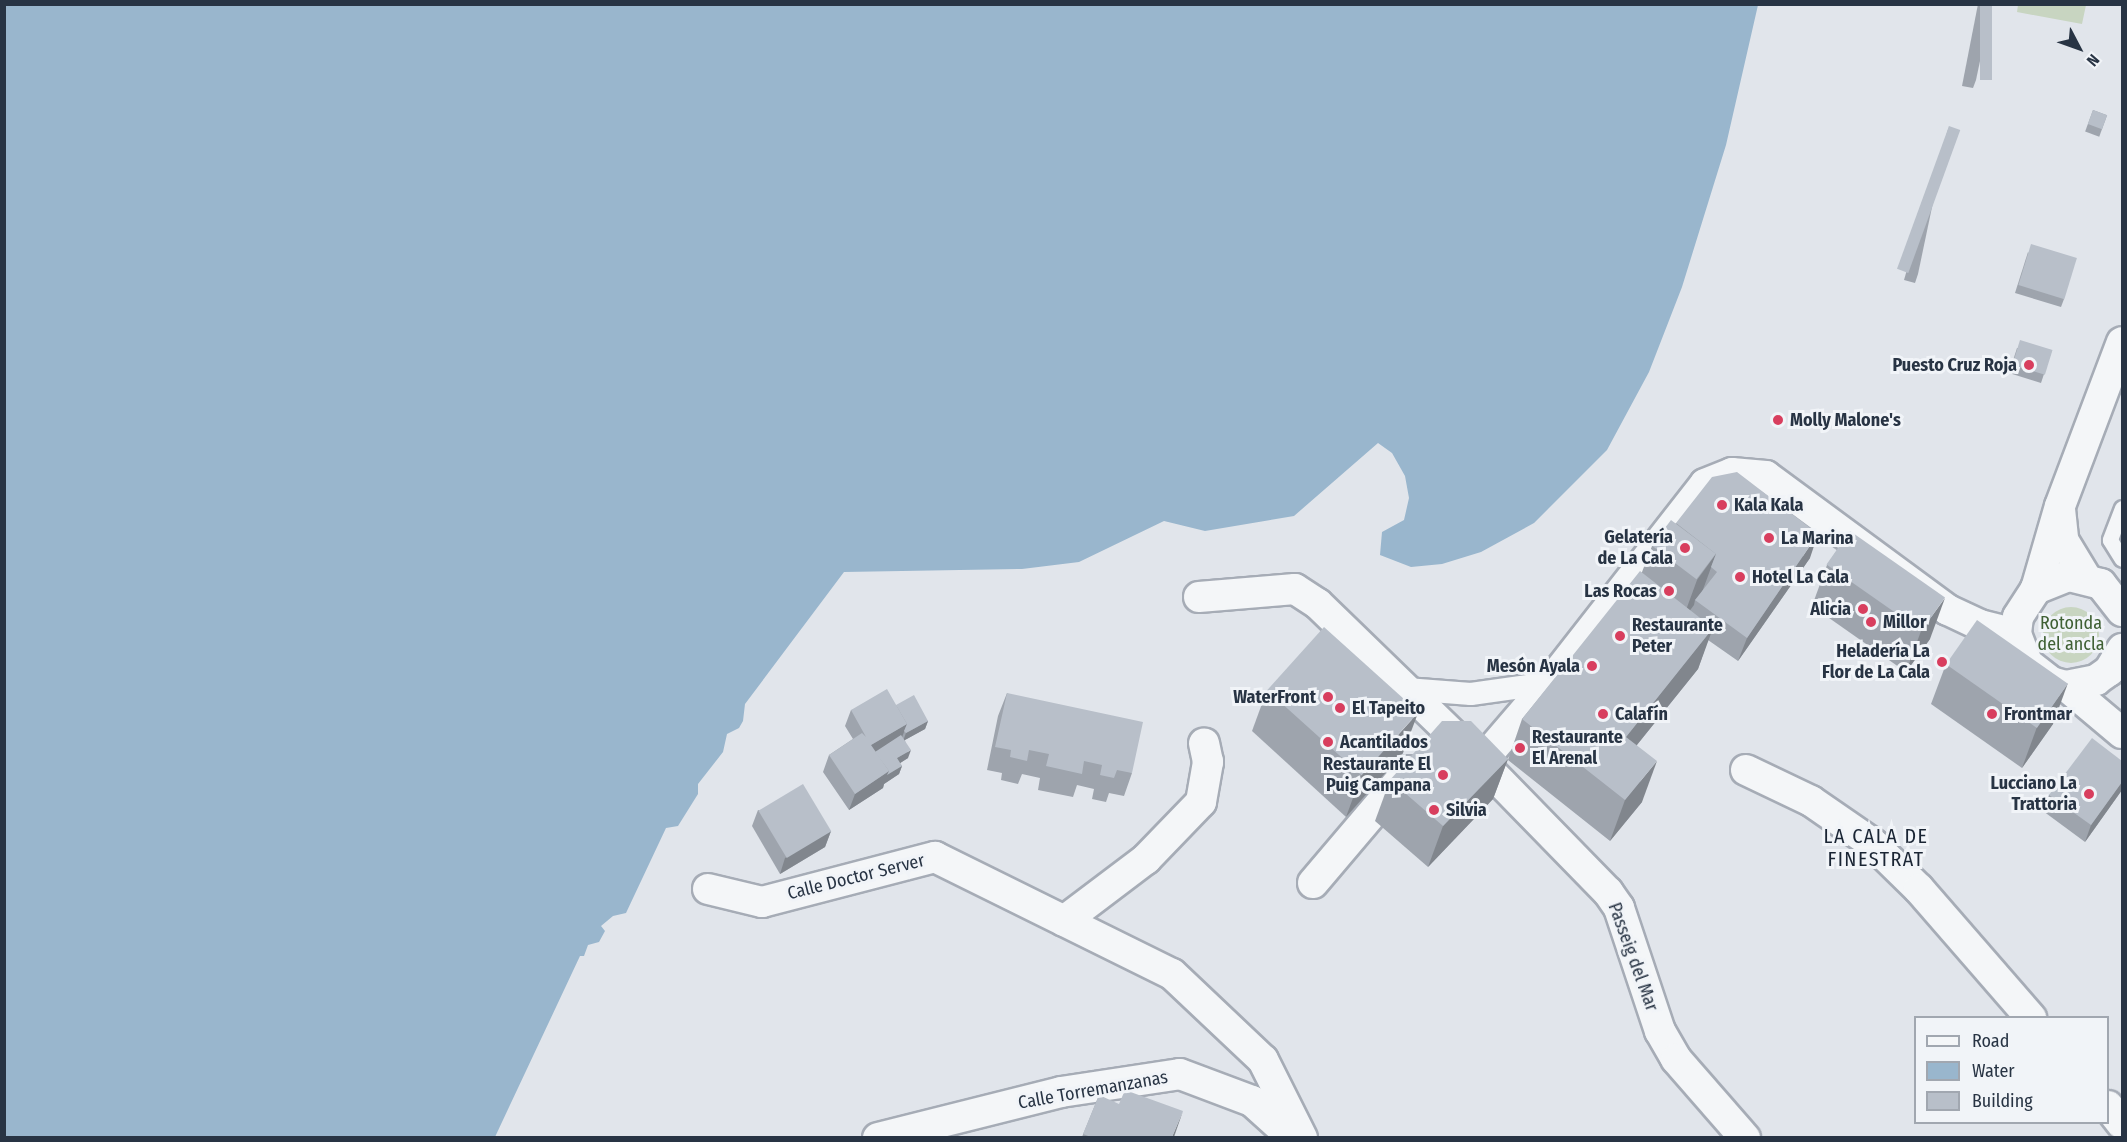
<!DOCTYPE html>
<meta charset="utf-8">
<style>
body{margin:0}
#map{position:relative;width:2127px;height:1142px;overflow:hidden;background:#e1e5eb;font-family:"Fira Sans Condensed",sans-serif}
div>[style]{position:absolute}
[style*='--x']{left:calc(var(--x)*1px);top:calc(var(--y)*1px);width:calc(var(--w)*1px);rotate:calc(var(--a)*1deg)}
.green>*{inset:0;background:#c8d5c1}
.round{border-radius:50%}
.water>*{inset:0;background:#99b6cd}
.roads{filter:drop-shadow(2px 0 #a6acb6) drop-shadow(-2px 0 #a6acb6) drop-shadow(0 2px #a6acb6) drop-shadow(0 -2px #a6acb6)}
.service>*{height:15px;margin:-7.5px;padding:0 7.5px;transform-origin:7.5px;border-radius:7.5px;background:#f4f6f8}
.pedestrian>*{height:22px;margin:-11px;padding:0 11px;transform-origin:11px;border-radius:11px;background:#f4f6f8}
.minor>*{height:30px;margin:-15px;padding:0 15px;transform-origin:15px;border-radius:15px;background:#f4f6f8}
.wall>*{inset:0;background:#9ea4ad;transform-origin:0 0}
.shaded-wall>*{inset:0;background:#81868d}
.building>*{inset:0;background:#b8bfc9;transform-origin:0 0}
.dots>*{width:16px;height:16px;translate:-50% -50%;box-sizing:border-box;border:3px solid #f1f4f8;border-radius:50%}
span{translate:-50% -50%;white-space:nowrap;text-align:center;line-height:1.15;-webkit-text-stroke:6px #f1f4f8;paint-order:stroke}
.poi-label{font-size:18px;color:#283444;font-weight:700}
.right{translate:-100% -50%;text-align:right}
.left{translate:0 -50%;text-align:left}
.park-label{font-size:18px;color:#3f6034}
.street-label{font-size:18px;color:#283444}
.neighbourhood-label{font-size:20px;color:#1a2534;letter-spacing:1.5px}
.frame{position:absolute;inset:0;border:6px solid #283444;pointer-events:none}
.legend{position:absolute;left:1914px;top:1016px;width:195px;height:108px;box-sizing:border-box;background:#f1f4f8;border:2px solid #a1a7b0;margin:0;padding:8px 10px;list-style:none;font-size:18px;color:#283444}
.legend li{display:flex;align-items:center;gap:12px;height:30px}
.legend b{width:30px;border:2px solid #a1a7b0}
.north{position:absolute;left:2049px;top:18px;width:60px;height:60px;-webkit-text-stroke:4px #f1f4f8;paint-order:stroke;rotate:131deg;font-size:16px;font-weight:700;line-height:24px;text-align:center;color:#283444}
.north::after{content:'';display:block;margin:auto;width:21px;height:27px;background:#283444;clip-path:polygon(50% 0,100% 100%,50% 72%,0 100%)}
</style>
<div id="map">
<div class="green">
<i style="clip-path:polygon(2018px 5px,2018px 4px,2086px 5px,2082px 24px,2017px 12px)"></i>
<i class="round" style="left:2043px;top:607px;width:56px;height:56px"></i>
</div>
<div class="water">
<i style="clip-path:polygon(5px 4px,1758px 4px,1758px 5px,1726px 145px,1682px 287px,1649px 372px,1607px 450px,1534px 523px,1481px 552px,1442px 564px,1411px 567px,1380px 555px,1382px 532px,1404px 520px,1409px 498px,1405px 476px,1392px 453px,1378px 443px,1294px 516px,1205px 531px,1164px 521px,1079px 562px,1022px 569px,844px 572px,745px 704px,743px 721px,739px 728px,727px 734px,723px 752px,698px 784px,698px 794px,678px 826px,666px 828px,626px 913px,613px 916px,601px 926px,605px 931px,599px 942px,588px 945px,584px 956px,580px 956px,495px 1137px,5px 1138px)"></i>
</div>
<div class="roads">
<div class="service">
<i style="--x:2122;--y:508;--w:34;--a:111"></i>
<i style="--x:2110;--y:540;--w:22;--a:58"></i>
</div>
<div class="pedestrian">
<i style="--x:1406;--y:689;--w:65;--a:4.4"></i>
<i style="--x:1471;--y:694;--w:79;--a:-8"></i>
</div>
<div class="minor">
<i style="--x:2060;--y:509;--w:31;--a:84"></i>
<i style="--x:2063;--y:540;--w:44;--a:58.8"></i>
<i style="--x:2036;--y:589;--w:86;--a:-73.9"></i>
<i style="--x:2060;--y:506;--w:175;--a:-69.3"></i>
<i style="--x:1199;--y:597;--w:96;--a:-4.8"></i>
<i style="--x:1295;--y:589;--w:27;--a:33"></i>
<i style="--x:1318;--y:604;--w:227;--a:44.1"></i>
<i style="--x:1481;--y:762;--w:182;--a:45.7"></i>
<i style="--x:1608;--y:892;--w:19;--a:55"></i>
<i style="--x:1619;--y:908;--w:130;--a:71.6"></i>
<i style="--x:1660;--y:1031;--w:32;--a:60"></i>
<i style="--x:1676;--y:1059;--w:105;--a:48.9"></i>
<i style="--x:2122;--y:611;--w:34;--a:-128"></i>
<i style="--x:2101;--y:584;--w:34;--a:-166"></i>
<i style="--x:2068;--y:576;--w:35;--a:158"></i>
<i style="--x:2036;--y:589;--w:33;--a:123"></i>
<i style="--x:2018;--y:617;--w:17;--a:97"></i>
<i style="--x:2016;--y:634;--w:31;--a:69"></i>
<i style="--x:2027;--y:663;--w:31;--a:38"></i>
<i style="--x:2051;--y:682;--w:16;--a:15"></i>
<i style="--x:2066;--y:686;--w:31;--a:-11"></i>
<i style="--x:2096;--y:680;--w:16;--a:-35"></i>
<i style="--x:2109;--y:671;--w:26;--a:-59"></i>
<i style="--x:2066;--y:686;--w:73;--a:40"></i>
<i style="--x:1481;--y:762;--w:120;--a:-49.4"></i>
<i style="--x:1559;--y:671;--w:237;--a:-52"></i>
<i style="--x:1705;--y:484;--w:29;--a:-22"></i>
<i style="--x:1732;--y:473;--w:34;--a:5"></i>
<i style="--x:1766;--y:476;--w:226;--a:36.4"></i>
<i style="--x:1948;--y:610;--w:35;--a:25"></i>
<i style="--x:1980;--y:625;--w:37;--a:14"></i>
<i style="--x:1746;--y:770;--w:72;--a:25.5"></i>
<i style="--x:1811;--y:801;--w:75;--a:34.7"></i>
<i style="--x:1873;--y:844;--w:64;--a:44.4"></i>
<i style="--x:1919;--y:889;--w:171;--a:49"></i>
<i style="--x:1313;--y:883;--w:147;--a:-49.7"></i>
<i style="--x:708;--y:889;--w:56;--a:13.5"></i>
<i style="--x:762;--y:902;--w:179;--a:-14.6"></i>
<i style="--x:935;--y:857;--w:264;--a:26.3"></i>
<i style="--x:1172;--y:974;--w:125;--a:43.4"></i>
<i style="--x:1263;--y:1060;--w:87;--a:63.4"></i>
<i style="--x:1064;--y:921;--w:103;--a:-37.1"></i>
<i style="--x:1146;--y:859;--w:79;--a:-46"></i>
<i style="--x:1201;--y:802;--w:41;--a:-80.1"></i>
<i style="--x:1208;--y:762;--w:19;--a:-102"></i>
<i style="--x:2108;--y:1106;--w:23;--a:52"></i>
<i style="--x:878;--y:1138;--w:189;--a:-14.1"></i>
<i style="--x:1061;--y:1092;--w:120;--a:-8.6"></i>
<i style="--x:1180;--y:1074;--w:77;--a:20.6"></i>
<i style="--x:1252;--y:1101;--w:55;--a:42.1"></i>
</div>
</div>
<div class="wall">
<i style="clip-path:polygon(1978px 4px,1992px 4px,1976px 80px,1973px 88px,1962px 86px)"></i>
<i style="left:2093px;top:110px;width:15px;height:23px;rotate:20deg"></i>
<i style="clip-path:polygon(1949px 126px,1918px 274px,1915px 283px,1904px 280px)"></i>
<i style="clip-path:polygon(2028px 252px,2064px 299px,2061px 307px,2015px 293px)"></i>
<i style="clip-path:polygon(2017px 348px,2052px 350px,2041px 383px,2009px 373px)"></i>
<i style="clip-path:polygon(1676px 523px,1810px 558px,1738px 661px,1708px 640px,1698px 669px,1637px 745px,1642px 802px,1610px 841px,1508px 760px,1522px 719px,1642px 572px,1652px 546px)"></i>
<i style="clip-path:polygon(1850px 531px,1930px 639px,1906px 672px,1812px 606px,1827px 565px)"></i>
<i style="clip-path:polygon(1946px 664px,2053px 724px,2022px 768px,1931px 704px)"></i>
<i style="clip-path:polygon(1267px 690px,1403px 753px,1346px 817px,1252px 731px)"></i>
<i style="clip-path:polygon(1007px 693px,1132px 773px,1124px 796px,1109px 793px,1106px 802px,1092px 799px,1094px 789px,1077px 785px,1073px 797px,1038px 790px,1040px 778px,1022px 774px,1018px 784px,1001px 780px,1002px 773px,987px 770px,998px 716px)"></i>
<i style="clip-path:polygon(896px 705px,928px 721px,925px 729px,905px 740px,908px 758px,900px 763px,902px 766px,899px 774px,884px 784px,883px 788px,849px 810px,823px 772px,829px 755px,853px 739px,845px 726px,851px 710px)"></i>
<i style="clip-path:polygon(1508px 759px,1493px 799px,1428px 867px,1375px 821px,1390px 780px)"></i>
<i style="clip-path:polygon(2122px 761px,2122px 790px,2085px 842px,2043px 811px,2049px 795px)"></i>
<i style="clip-path:polygon(758px 810px,831px 831px,825px 847px,780px 874px,752px 826px)"></i>
<i style="clip-path:polygon(1099px 1095px,1174px 1137px,1082px 1137px)"></i>
</div>
<div class="shaded-wall">
<i style="clip-path:polygon(1818px 534px,1810px 558px,1738px 661px,1747px 638px)"></i>
<i style="clip-path:polygon(1716px 554px,1701px 595px,1695px 600px,1694px 605px,1682px 621px,1697px 580px)"></i>
<i style="clip-path:polygon(1945px 598px,1930px 639px,1906px 672px,1921px 631px)"></i>
<i style="clip-path:polygon(1713px 628px,1698px 669px,1611px 777px,1626px 737px)"></i>
<i style="clip-path:polygon(2068px 683px,2053px 724px,2022px 768px,2037px 727px)"></i>
<i style="clip-path:polygon(1418px 713px,1403px 753px,1346px 817px,1361px 776px)"></i>
<i style="clip-path:polygon(928px 721px,925px 729px,903px 741px,906px 733px)"></i>
<i style="clip-path:polygon(907px 724px,901px 740px,871px 754px,871px 745px)"></i>
<i style="clip-path:polygon(911px 750px,908px 758px,894px 767px,897px 758px)"></i>
<i style="clip-path:polygon(1508px 759px,1493px 799px,1428px 867px,1443px 826px)"></i>
<i style="clip-path:polygon(1657px 761px,1642px 802px,1610px 841px,1625px 800px)"></i>
<i style="clip-path:polygon(902px 766px,899px 774px,884px 784px,883px 788px,849px 810px,855px 794px,889px 771px)"></i>
<i style="clip-path:polygon(2122px 782px,2122px 790px,2085px 842px,2091px 825px)"></i>
<i style="clip-path:polygon(831px 831px,825px 847px,780px 874px,785px 858px)"></i>
<i style="clip-path:polygon(1183px 1111px,1174px 1137px,1172px 1137px)"></i>
</div>
<div class="building">
<i style="left:1980px;top:4px;width:12px;height:76px"></i>
<i style="left:2093px;top:110px;width:15px;height:15px;rotate:20deg"></i>
<i style="left:1949px;top:126px;width:12px;height:152px;rotate:20deg"></i>
<i style="left:2031px;top:244px;width:48px;height:43px;rotate:17deg"></i>
<i style="left:2020px;top:340px;width:34px;height:26px;rotate:17deg"></i>
<i style="clip-path:polygon(1737px 472px,1818px 534px,1747px 638px,1695px 600px,1717px 572px,1711px 567px,1716px 554px,1676px 523px,1712px 477px)"></i>
<i style="left:1671px;top:520px;width:56px;height:32px;rotate:37deg"></i>
<i style="left:1850px;top:531px;width:116px;height:41px;rotate:35deg"></i>
<i style="clip-path:polygon(1640px 571px,1713px 628px,1626px 737px,1657px 761px,1625px 800px,1522px 719px)"></i>
<i style="left:1977px;top:620px;width:111px;height:54px;rotate:35deg"></i>
<i style="left:1324px;top:627px;width:127px;height:85px;rotate:42deg"></i>
<i style="clip-path:polygon(887px 689px,907px 724px,871px 745px,889px 771px,855px 794px,829px 755px,862px 733px,866px 737px,851px 710px)"></i>
<i style="clip-path:polygon(1007px 693px,1143px 722px,1132px 773px,1117px 770px,1114px 778px,1100px 775px,1102px 765px,1084px 761px,1082px 774px,1046px 766px,1049px 754px,1029px 750px,1027px 761px,1010px 757px,1011px 750px,995px 747px)"></i>
<i style="clip-path:polygon(914px 695px,928px 721px,906px 733px,904px 731px,907px 724px,896px 705px)"></i>
<i style="clip-path:polygon(1442px 721px,1471px 721px,1508px 759px,1443px 826px,1390px 780px)"></i>
<i style="clip-path:polygon(901px 735px,911px 750px,897px 758px,902px 766px,887px 775px,889px 771px,875px 752px)"></i>
<i style="clip-path:polygon(2092px 738px,2122px 761px,2122px 782px,2091px 825px,2049px 795px)"></i>
<i style="left:803px;top:784px;width:55px;height:52px;rotate:59deg"></i>
<i style="clip-path:polygon(1125px 1090px,1183px 1111px,1172px 1137px,1091px 1137px,1083px 1134px,1099px 1095px,1119px 1104px)"></i>
</div>
<div class="dots">
<i style="left:2029px;top:365px;background:#d83e5e"></i>
<i style="left:1778px;top:420px;background:#d83e5e"></i>
<i style="left:1722px;top:505px;background:#d83e5e"></i>
<i style="left:1769px;top:538px;background:#d83e5e"></i>
<i style="left:1685px;top:548px;background:#d83e5e"></i>
<i style="left:1740px;top:577px;background:#d83e5e"></i>
<i style="left:1669px;top:591px;background:#d83e5e"></i>
<i style="left:1863px;top:609px;background:#d83e5e"></i>
<i style="left:1871px;top:622px;background:#d83e5e"></i>
<i style="left:1620px;top:636px;background:#d83e5e"></i>
<i style="left:1942px;top:662px;background:#d83e5e"></i>
<i style="left:1592px;top:666px;background:#d83e5e"></i>
<i style="left:1328px;top:697px;background:#d83e5e"></i>
<i style="left:1340px;top:708px;background:#d83e5e"></i>
<i style="left:1603px;top:714px;background:#d83e5e"></i>
<i style="left:1992px;top:714px;background:#d83e5e"></i>
<i style="left:1328px;top:742px;background:#d83e5e"></i>
<i style="left:1520px;top:748px;background:#d83e5e"></i>
<i style="left:1443px;top:775px;background:#d83e5e"></i>
<i style="left:2089px;top:794px;background:#d83e5e"></i>
<i style="left:1434px;top:810px;background:#d83e5e"></i>
</div>
<div class="poi-label">
<span class="right" style="left:2017px;top:365px">Puesto Cruz Roja</span>
<span class="left" style="left:1790px;top:420px">Molly Malone's</span>
<span class="left" style="left:1734px;top:505px">Kala Kala</span>
<span class="right" style="left:1673px;top:548px">Gelatería<br>de La Cala</span>
<span class="left" style="left:1781px;top:538px">La Marina</span>
<span class="left" style="left:1752px;top:577px">Hotel La Cala</span>
<span class="right" style="left:1657px;top:591px">Las Rocas</span>
<span class="right" style="left:1851px;top:609px">Alicia</span>
<span class="left" style="left:1883px;top:622px">Millor</span>
<span class="left" style="left:1632px;top:636px">Restaurante<br>Peter</span>
<span class="right" style="left:1930px;top:662px">Heladería La<br>Flor de La Cala</span>
<span class="right" style="left:1580px;top:666px">Mesón Ayala</span>
<span class="right" style="left:1316px;top:697px">WaterFront</span>
<span class="left" style="left:1352px;top:708px">El Tapeito</span>
<span class="left" style="left:1615px;top:714px">Calafín</span>
<span class="left" style="left:2004px;top:714px">Frontmar</span>
<span class="left" style="left:1532px;top:748px">Restaurante<br>El Arenal</span>
<span class="left" style="left:1340px;top:742px">Acantilados</span>
<span class="right" style="left:1431px;top:775px">Restaurante El<br>Puig Campana</span>
<span class="right" style="left:2077px;top:794px">Lucciano La<br>Trattoria</span>
<span class="left" style="left:1446px;top:810px">Silvia</span>
</div>
<div class="park-label">
<span style="left:2071px;top:634px">Rotonda<br>del ancla</span>
</div>
<div class="street-label">
<span style="left:856px;top:877px;rotate:-14deg">Calle Doctor Server</span>
<span style="left:1633px;top:957px;rotate:70deg">Passeig del Mar</span>
<span style="left:1093px;top:1090px;rotate:-10deg">Calle Torremanzanas</span>
</div>
<div class="neighbourhood-label">
<span style="left:1876px;top:848px">LA CALA DE<br>FINESTRAT</span>
</div>
<div class="frame"></div>
<ul class="legend">
<li><b style="height:8px;background:#f4f6f8"></b>Road</li>
<li><b style="height:16px;background:#99b6cd"></b>Water</li>
<li><b style="height:16px;background:#b8bfc9"></b>Building</li>
</ul>
<div class="north">N</div>
</div>
